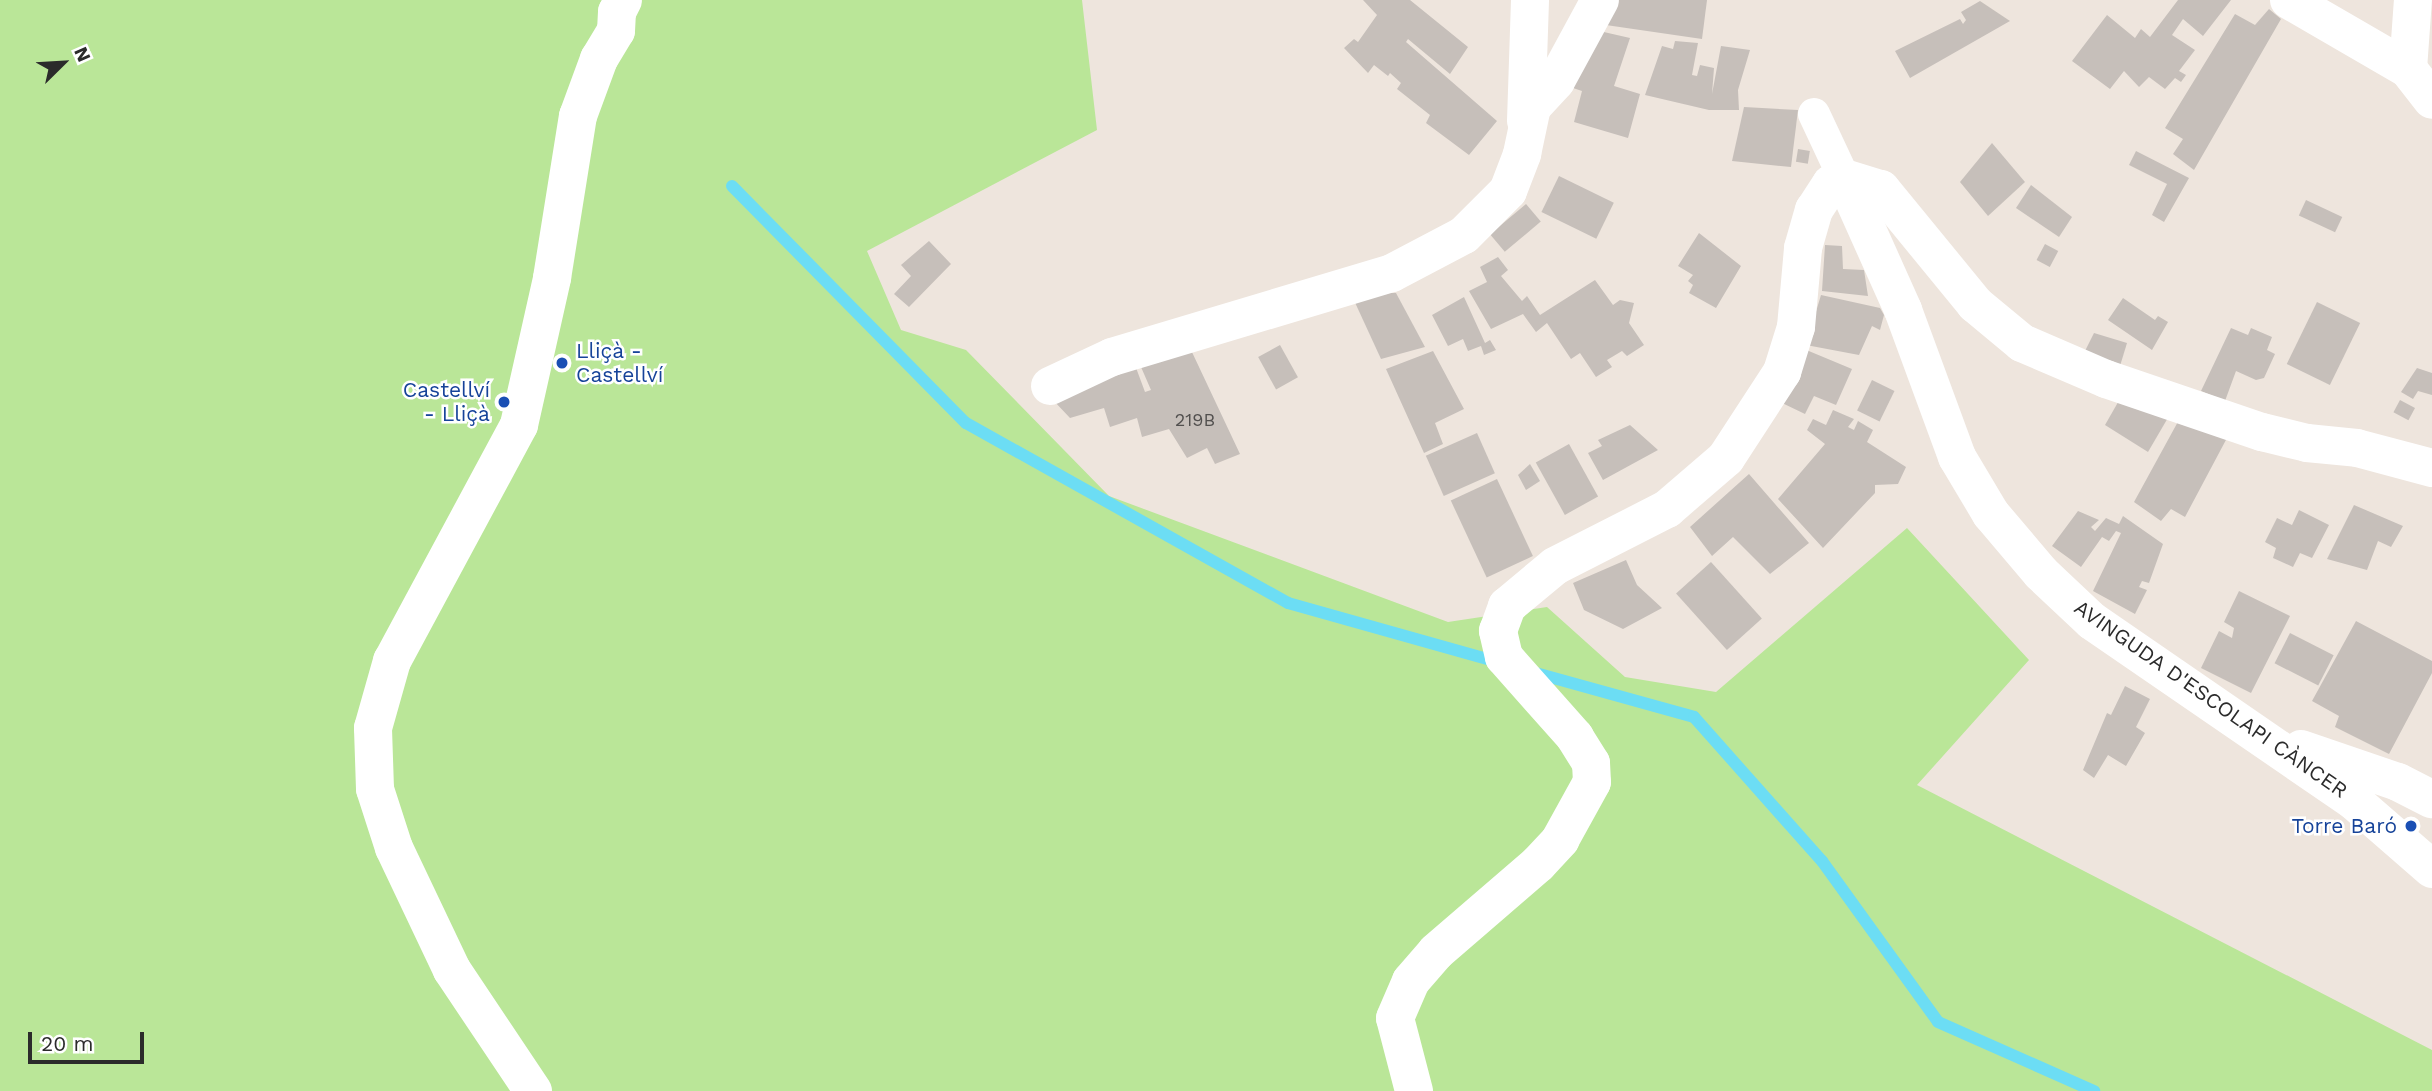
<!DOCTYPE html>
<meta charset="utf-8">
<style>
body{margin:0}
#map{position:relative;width:2432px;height:1091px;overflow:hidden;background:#eee5dd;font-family:"Work Sans",sans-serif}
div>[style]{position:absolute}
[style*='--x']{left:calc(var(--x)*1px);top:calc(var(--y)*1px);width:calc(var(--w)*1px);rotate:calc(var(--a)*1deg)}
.green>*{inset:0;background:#bae698}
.stream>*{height:12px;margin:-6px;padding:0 6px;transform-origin:6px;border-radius:6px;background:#6cddf4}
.building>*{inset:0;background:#c6bfba;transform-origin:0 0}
.pedestrian>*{height:32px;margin:-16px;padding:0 16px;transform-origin:16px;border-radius:16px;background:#fff}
.minor>*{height:38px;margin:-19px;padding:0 19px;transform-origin:19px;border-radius:19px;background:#fff}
.dots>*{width:19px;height:19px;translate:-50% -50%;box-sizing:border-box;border:4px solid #fff;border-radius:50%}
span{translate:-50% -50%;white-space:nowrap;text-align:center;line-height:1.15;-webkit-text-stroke:5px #fff;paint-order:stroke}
.number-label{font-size:18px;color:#52504f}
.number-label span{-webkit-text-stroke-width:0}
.transit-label{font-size:21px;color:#164399}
.left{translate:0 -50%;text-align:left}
.right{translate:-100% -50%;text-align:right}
.street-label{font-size:21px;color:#2b2b2b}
.north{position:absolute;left:28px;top:28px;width:70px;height:70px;-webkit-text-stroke:5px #fff;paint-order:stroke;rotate:66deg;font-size:19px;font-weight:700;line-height:28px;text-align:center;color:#2b2b2b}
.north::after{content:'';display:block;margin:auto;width:24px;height:32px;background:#2b2b2b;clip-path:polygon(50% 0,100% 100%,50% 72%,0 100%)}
.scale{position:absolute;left:28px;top:1032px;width:116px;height:32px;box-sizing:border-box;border:4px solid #2b2b2b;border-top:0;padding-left:9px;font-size:21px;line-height:24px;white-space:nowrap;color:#2b2b2b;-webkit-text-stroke:5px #fff;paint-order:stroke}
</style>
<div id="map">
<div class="green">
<i style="clip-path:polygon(0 0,1082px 0,1097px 130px,867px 251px,901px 330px,966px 350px,1109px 496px,1448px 622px,1547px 607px,1625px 677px,1716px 692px,1907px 528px,2029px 660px,1917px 785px,2432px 1050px,2432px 1091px,0 1091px)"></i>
</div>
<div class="stream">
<i style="--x:732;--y:186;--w:333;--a:45.4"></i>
<i style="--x:966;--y:423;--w:369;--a:29.2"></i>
<i style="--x:1288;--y:603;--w:218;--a:15.7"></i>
<i style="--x:1532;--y:672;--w:168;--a:15.5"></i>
<i style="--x:1694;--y:717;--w:193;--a:48.4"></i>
<i style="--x:1822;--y:861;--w:198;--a:54.2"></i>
<i style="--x:1938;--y:1022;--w:171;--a:23.9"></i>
</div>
<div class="building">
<i style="clip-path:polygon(1363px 0,1410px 0,1468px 47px,1450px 74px,1408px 39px,1406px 42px,1497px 121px,1469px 155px,1426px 123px,1430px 115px,1397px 89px,1401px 83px,1390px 73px,1388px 76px,1374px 65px,1368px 73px,1344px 48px,1354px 39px,1358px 42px,1377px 15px)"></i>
<i style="clip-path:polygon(1612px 0,1707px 0,1702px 39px,1599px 24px)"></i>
<i style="clip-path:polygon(2178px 0,2231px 0,2203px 36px,2183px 19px,2172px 35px,2195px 50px,2179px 71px,2186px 75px,2181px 82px,2175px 78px,2165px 89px,2149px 77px,2139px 87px,2124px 71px,2110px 89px,2072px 61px,2107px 15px,2135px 38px,2141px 29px,2150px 37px)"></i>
<i style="clip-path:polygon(1980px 1px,2010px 21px,1910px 78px,1895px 51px,1960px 19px,1963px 24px,1966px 20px,1961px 12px)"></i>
<i style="clip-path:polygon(2269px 9px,2281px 19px,2194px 170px,2173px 154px,2183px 139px,2165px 128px,2235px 14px,2255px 25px)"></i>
<i style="clip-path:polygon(1595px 30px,1630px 38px,1614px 86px,1640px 94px,1628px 138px,1574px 122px,1582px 91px,1564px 85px)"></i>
<i style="clip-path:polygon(1675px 41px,1698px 43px,1692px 75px,1697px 76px,1700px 65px,1714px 68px,1712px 94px,1721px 46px,1750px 50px,1738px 90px,1739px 110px,1709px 110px,1645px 95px,1662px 46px,1673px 49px)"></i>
<i style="clip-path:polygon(1744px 107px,1798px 110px,1791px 167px,1732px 161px)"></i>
<i style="clip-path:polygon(1992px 143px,2025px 182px,1988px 216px,1960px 182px)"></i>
<i style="left:1798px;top:149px;width:12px;height:13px;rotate:9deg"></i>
<i style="clip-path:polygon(2136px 151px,2189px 178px,2164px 222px,2152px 215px,2167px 184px,2129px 165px)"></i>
<i style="left:1559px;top:176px;width:61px;height:40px;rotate:26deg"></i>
<i style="clip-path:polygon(2031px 185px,2072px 217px,2059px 237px,2016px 208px)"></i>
<i style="left:2306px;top:200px;width:40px;height:17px;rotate:25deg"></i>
<i style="left:1526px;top:204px;width:23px;height:47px;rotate:50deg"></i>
<i style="clip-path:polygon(1699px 233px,1741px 266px,1716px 308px,1689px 293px,1693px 285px,1688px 281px,1693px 275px,1678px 266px)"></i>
<i style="clip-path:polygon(929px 241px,951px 264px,909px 307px,894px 294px,911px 276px,901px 265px)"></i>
<i style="left:2045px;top:244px;width:15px;height:18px;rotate:28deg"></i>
<i style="clip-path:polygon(1825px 245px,1842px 246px,1843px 269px,1864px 270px,1868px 296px,1822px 291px)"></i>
<i style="clip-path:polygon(1498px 257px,1508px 270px,1501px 276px,1522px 301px,1527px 296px,1540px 315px,1595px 280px,1613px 305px,1620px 300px,1634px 303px,1629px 323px,1644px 345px,1627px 356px,1622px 351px,1607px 360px,1612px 367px,1596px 377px,1580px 353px,1571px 359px,1547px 323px,1536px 332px,1523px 314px,1491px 329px,1469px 291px,1487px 282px,1480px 267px)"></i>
<i style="clip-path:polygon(1371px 293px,1396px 293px,1425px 347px,1381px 359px,1352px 296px)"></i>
<i style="clip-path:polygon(1821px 295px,1880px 308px,1884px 315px,1880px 330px,1872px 326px,1859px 355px,1806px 345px)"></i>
<i style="clip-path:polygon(1464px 297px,1485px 343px,1490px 340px,1496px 350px,1484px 355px,1481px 346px,1468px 351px,1463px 339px,1448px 346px,1432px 315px)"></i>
<i style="clip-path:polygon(2123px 298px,2155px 320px,2158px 316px,2168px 322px,2152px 350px,2108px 320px)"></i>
<i style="left:2317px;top:302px;width:48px;height:69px;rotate:26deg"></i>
<i style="clip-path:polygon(2231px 328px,2248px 335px,2251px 328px,2272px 337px,2267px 350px,2275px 354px,2264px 378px,2256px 380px,2236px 371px,2225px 401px,2201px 391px)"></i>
<i style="clip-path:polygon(2094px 333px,2127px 343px,2120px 366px,2084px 353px)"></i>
<i style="left:1280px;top:345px;width:37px;height:25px;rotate:61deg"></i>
<i style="clip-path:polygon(1804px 349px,1852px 369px,1836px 405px,1814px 396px,1805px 414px,1780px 402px)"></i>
<i style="clip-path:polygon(1191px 350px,1240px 454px,1215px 464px,1207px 448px,1187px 458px,1169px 429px,1142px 437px,1137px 418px,1110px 427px,1104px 408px,1070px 418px,1053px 400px,1135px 365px,1145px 392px,1151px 390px,1141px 367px)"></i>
<i style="clip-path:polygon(1433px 351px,1464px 409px,1435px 423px,1443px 444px,1424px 453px,1386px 369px)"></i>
<i style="clip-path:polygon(2417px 368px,2432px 373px,2432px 395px,2418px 391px,2413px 399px,2401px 392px)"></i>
<i style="left:1872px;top:380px;width:25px;height:34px;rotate:26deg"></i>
<i style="clip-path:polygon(2121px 397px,2169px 416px,2148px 452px,2105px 425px)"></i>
<i style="left:2400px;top:400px;width:17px;height:14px;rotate:28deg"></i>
<i style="clip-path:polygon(1833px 410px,1854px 419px,1848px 427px,1854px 430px,1858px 421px,1873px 430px,1867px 442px,1906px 467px,1898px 484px,1875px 485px,1875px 493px,1823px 548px,1778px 499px,1825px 444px,1807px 430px,1813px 419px,1826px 425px)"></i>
<i style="clip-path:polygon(2180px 418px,2227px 438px,2185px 517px,2171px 509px,2161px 521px,2134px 502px)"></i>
<i style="clip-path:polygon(1630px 425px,1658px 450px,1603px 480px,1588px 453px,1602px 446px,1598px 440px)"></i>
<i style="left:1477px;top:433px;width:44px;height:56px;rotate:66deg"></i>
<i style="left:1569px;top:444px;width:60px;height:38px;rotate:61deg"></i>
<i style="clip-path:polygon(1530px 464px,1540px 481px,1526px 490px,1518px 475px)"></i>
<i style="clip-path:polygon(1749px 474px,1809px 543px,1770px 574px,1733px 537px,1712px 556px,1690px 527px)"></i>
<i style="left:1497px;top:479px;width:85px;height:51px;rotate:65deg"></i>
<i style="clip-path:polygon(2354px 505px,2403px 526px,2391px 547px,2378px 541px,2367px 570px,2327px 559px)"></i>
<i style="clip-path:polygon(2299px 510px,2329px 525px,2312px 558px,2300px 553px,2293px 567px,2273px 558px,2276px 548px,2265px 542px,2277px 518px,2292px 525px)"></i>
<i style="clip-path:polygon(2078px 511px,2099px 520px,2091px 527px,2095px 531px,2106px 518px,2119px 524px,2123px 516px,2163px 544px,2149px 583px,2142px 581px,2139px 587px,2147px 590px,2135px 614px,2093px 591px,2121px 533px,2116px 531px,2109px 541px,2102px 537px,2081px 567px,2052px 546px)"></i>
<i style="clip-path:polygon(1626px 560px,1637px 585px,1662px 608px,1623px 629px,1584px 610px,1573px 583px)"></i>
<i style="left:1711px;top:562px;width:76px;height:47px;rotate:48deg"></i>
<i style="clip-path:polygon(2239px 591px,2290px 616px,2251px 693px,2201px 668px,2219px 631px,2232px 638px,2234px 628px,2224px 622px)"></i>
<i style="clip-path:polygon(2356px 621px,2432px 661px,2432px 673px,2389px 754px,2335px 727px,2339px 716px,2312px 701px)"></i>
<i style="left:2290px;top:633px;width:49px;height:34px;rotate:27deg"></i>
<i style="clip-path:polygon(2125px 686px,2150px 699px,2136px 727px,2145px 733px,2126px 766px,2108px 755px,2094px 778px,2083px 770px,2107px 713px,2111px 715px)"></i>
</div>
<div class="pedestrian">
<i style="--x:1814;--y:114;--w:71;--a:64.9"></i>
</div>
<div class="minor">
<i style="--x:2289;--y:0;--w:138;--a:30.1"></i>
<i style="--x:2408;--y:69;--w:39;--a:52"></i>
<i style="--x:2408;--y:69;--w:69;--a:-85.9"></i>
<i style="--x:1526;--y:121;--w:121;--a:-88.1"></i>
<i style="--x:1844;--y:178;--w:145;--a:65.9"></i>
<i style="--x:1903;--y:310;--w:157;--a:69.8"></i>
<i style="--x:1957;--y:457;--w:66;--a:59.2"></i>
<i style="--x:1991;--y:514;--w:77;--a:49.7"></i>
<i style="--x:2041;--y:573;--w:70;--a:43.3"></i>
<i style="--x:2092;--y:621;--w:319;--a:34.5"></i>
<i style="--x:2355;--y:802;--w:102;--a:41"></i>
<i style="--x:1844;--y:178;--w:39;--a:17"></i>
<i style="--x:1881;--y:189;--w:149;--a:50.7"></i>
<i style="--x:1975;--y:304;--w:61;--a:39.7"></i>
<i style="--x:2022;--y:343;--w:91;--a:23.2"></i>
<i style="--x:2106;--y:379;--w:165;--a:18.8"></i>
<i style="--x:2262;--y:432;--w:46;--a:13.7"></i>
<i style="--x:2307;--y:443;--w:50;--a:5.7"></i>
<i style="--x:2357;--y:448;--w:78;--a:14.9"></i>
<i style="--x:1050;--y:386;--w:68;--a:-25.1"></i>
<i style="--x:1112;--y:357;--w:292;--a:-16.7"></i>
<i style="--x:1392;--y:273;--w:81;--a:-27.8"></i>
<i style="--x:1464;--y:235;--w:62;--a:-45"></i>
<i style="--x:1508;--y:191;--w:40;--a:-69"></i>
<i style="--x:1522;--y:154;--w:48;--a:-78"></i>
<i style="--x:1532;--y:107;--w:35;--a:-47"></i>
<i style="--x:1556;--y:81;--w:92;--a:-61.5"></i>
<i style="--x:2301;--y:749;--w:102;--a:18.8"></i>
<i style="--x:2398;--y:782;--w:38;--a:27"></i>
<i style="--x:533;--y:1091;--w:146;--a:-123.8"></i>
<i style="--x:452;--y:970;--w:135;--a:-115.4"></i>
<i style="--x:394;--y:848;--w:62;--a:-107.9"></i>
<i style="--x:375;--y:789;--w:61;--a:-91.9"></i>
<i style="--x:373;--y:728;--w:70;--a:-74.2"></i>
<i style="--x:392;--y:661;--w:268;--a:-61.7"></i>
<i style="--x:519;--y:425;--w:151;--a:-77.3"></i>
<i style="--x:552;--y:278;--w:164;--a:-80.9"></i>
<i style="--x:578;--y:116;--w:61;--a:-69.8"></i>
<i style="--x:599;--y:59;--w:33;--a:-59"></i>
<i style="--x:616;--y:31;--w:19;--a:-87"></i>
<i style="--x:617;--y:12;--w:13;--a:-63"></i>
<i style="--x:1414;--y:1091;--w:75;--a:-104.6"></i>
<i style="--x:1395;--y:1018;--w:40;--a:-66.6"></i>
<i style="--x:1411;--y:981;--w:38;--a:-49"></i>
<i style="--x:1436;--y:952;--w:135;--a:-40.8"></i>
<i style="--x:1538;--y:864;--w:33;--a:-47"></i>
<i style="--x:1560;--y:840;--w:66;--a:-61.1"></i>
<i style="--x:1592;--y:782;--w:19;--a:-93"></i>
<i style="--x:1591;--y:763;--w:31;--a:-122"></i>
<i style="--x:1575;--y:737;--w:107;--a:-131.6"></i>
<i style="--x:1504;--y:657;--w:27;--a:-103"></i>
<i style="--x:1498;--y:631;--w:27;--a:-70"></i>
<i style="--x:1507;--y:606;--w:62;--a:-39.8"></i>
<i style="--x:1555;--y:566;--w:126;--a:-27"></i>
<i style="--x:1667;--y:509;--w:78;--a:-40.8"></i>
<i style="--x:1726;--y:458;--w:103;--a:-56.9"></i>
<i style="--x:1782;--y:372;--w:47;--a:-72.7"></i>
<i style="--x:1796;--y:327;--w:79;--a:-84.9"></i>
<i style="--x:1803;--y:248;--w:40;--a:-74"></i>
<i style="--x:1814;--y:210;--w:31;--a:-57"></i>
<i style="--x:1831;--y:184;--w:14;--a:-25"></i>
</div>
<div class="dots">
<i style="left:562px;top:363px;background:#1a4fb4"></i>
<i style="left:504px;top:402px;background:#1a4fb4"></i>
<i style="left:2411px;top:826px;background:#1a4fb4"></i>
</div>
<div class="number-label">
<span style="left:1195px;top:420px">219B</span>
</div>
<div class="transit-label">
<span class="left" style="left:576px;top:363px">Lliçà -<br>Castellví</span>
<span class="right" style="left:490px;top:402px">Castellví<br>- Lliçà</span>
<span class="right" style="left:2397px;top:826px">Torre Baró</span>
</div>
<div class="street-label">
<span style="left:2211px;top:699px;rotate:35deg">AVINGUDA D'ESCOLAPI CÀNCER</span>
</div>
<div class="north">N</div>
<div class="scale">20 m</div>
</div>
